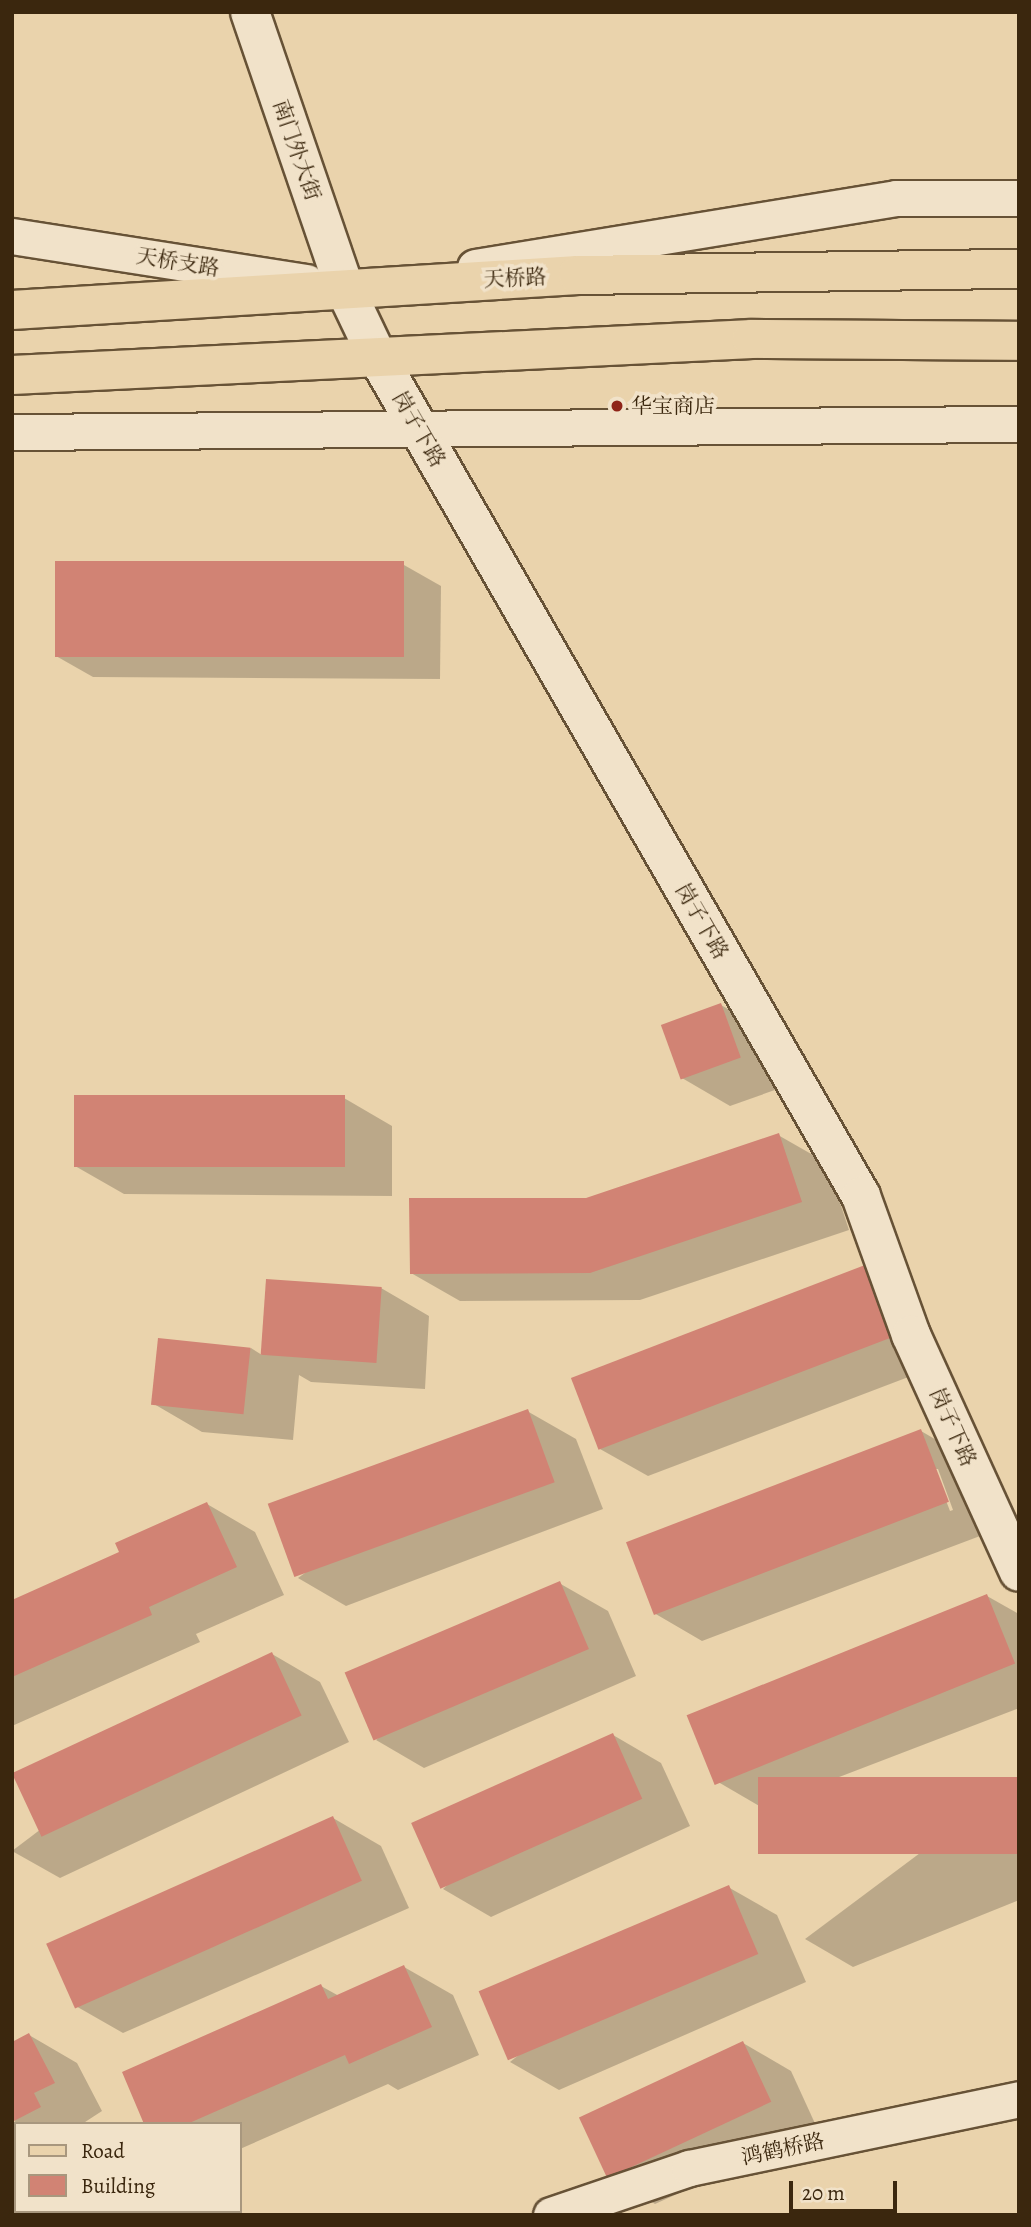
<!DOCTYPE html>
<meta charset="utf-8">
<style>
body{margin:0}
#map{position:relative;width:1031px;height:2227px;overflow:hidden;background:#ead3ac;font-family:Alegreya,"Noto Serif SC",serif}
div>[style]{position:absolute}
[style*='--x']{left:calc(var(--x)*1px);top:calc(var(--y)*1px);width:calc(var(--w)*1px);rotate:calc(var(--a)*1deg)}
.shadow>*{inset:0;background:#0003}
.building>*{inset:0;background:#d18374;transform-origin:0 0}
.roads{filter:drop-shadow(2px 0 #675236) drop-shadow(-2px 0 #675236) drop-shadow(0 2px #675236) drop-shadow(0 -2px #675236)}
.street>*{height:35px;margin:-17.5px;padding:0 17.5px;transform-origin:17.5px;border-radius:17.5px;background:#f1e2c9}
.secondary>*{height:38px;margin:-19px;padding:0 19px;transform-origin:19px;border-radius:19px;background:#f1e2c9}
.primary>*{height:38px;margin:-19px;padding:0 19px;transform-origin:19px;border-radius:19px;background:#ead3ac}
.dots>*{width:19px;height:19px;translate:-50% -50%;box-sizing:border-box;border:4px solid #f1e2c9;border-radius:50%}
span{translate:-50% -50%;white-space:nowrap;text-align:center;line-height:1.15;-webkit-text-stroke:7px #f1e2c9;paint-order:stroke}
.street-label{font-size:21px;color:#3b270e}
.poi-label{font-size:21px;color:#3b270e}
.left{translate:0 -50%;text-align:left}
.frame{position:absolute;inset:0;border:14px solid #3b270e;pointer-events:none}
.legend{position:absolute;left:14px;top:2122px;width:228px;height:91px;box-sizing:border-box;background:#f1e2c9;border:2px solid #a8977e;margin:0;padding:9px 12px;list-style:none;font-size:21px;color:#3b270e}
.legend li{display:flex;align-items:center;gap:14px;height:35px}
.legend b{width:35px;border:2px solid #a8977e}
.scale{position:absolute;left:789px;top:2181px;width:108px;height:32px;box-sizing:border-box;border:4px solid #3b270e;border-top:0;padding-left:9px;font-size:21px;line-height:24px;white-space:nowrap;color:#3b270e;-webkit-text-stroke:5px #f1e2c9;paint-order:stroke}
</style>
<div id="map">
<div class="shadow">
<i style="clip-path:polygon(404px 565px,441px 586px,440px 679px,93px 677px,56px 656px)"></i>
<i style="clip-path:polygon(721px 1005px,769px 1033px,789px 1085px,730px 1106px,682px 1078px)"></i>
<i style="clip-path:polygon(344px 1098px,392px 1126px,392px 1196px,124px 1194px,75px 1166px)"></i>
<i style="clip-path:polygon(778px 1135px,827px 1163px,849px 1230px,640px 1300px,460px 1301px,411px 1273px,587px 1199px)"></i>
<i style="clip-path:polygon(864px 1267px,913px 1295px,940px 1365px,648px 1476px,600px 1449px)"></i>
<i style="clip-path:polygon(267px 1281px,381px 1288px,429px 1316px,425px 1389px,311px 1382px,299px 1375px,293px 1440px,202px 1432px,154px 1404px,251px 1348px,262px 1355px)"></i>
<i style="clip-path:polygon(527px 1411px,576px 1439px,603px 1509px,346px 1606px,298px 1578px)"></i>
<i style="clip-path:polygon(evenodd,921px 1431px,969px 1459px,996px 1530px,702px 1641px,654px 1613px,921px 1431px,934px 1469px,938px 1469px,953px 1510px,950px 1511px,934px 1469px)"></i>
<i style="clip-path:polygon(207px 1504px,255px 1532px,284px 1595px,196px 1634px,200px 1642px,12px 1726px,12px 1602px,122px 1553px)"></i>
<i style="clip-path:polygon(559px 1583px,608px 1611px,636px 1676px,424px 1768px,376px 1740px)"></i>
<i style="clip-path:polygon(987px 1596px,1019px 1614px,1019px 1708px,761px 1807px,713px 1779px)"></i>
<i style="clip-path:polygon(272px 1654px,320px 1682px,349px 1742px,60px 1878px,12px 1851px)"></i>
<i style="clip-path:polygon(613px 1735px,661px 1763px,690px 1826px,491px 1917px,443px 1889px)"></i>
<i style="clip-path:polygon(1019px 1779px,1019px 1900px,853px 1967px,805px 1939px)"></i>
<i style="clip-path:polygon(333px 1818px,381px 1846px,409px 1908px,123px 2033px,74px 2005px)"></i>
<i style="clip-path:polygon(728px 1887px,777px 1915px,806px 1982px,559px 2090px,510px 2062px)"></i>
<i style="clip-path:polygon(404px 1967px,453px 1995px,479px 2055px,398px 2090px,388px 2084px,240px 2149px,240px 2124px,146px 2124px,321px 1986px,339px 1996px)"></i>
<i style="clip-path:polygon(29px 2035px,77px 2063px,102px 2111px,82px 2124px,16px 2124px,16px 2162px,12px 2044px)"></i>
<i style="clip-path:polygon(743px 2043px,791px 2071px,818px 2130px,655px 2204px,607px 2176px)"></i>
<i style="clip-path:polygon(83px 2211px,100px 2211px,106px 2215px,76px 2215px)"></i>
</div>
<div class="building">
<i style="left:55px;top:561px;width:349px;height:96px"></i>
<i style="left:721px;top:1003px;width:58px;height:64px;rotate:70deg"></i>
<i style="left:74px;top:1095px;width:271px;height:72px"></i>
<i style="clip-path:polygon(779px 1133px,802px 1202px,590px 1273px,410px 1274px,409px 1198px,586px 1198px)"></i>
<i style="left:865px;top:1265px;width:77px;height:315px;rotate:69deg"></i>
<i style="left:266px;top:1279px;width:116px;height:76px;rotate:4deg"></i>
<i style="left:158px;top:1338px;width:93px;height:67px;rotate:6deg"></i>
<i style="left:528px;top:1409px;width:78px;height:277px;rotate:70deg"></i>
<i style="left:921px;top:1429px;width:78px;height:316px;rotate:69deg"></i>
<i style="clip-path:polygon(207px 1502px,237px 1567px,149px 1607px,152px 1615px,12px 1677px,12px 1600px,119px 1552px,115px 1543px)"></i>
<i style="left:560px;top:1581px;width:74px;height:234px;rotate:67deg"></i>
<i style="left:987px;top:1594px;width:75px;height:324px;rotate:68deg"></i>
<i style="left:272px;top:1652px;width:70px;height:287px;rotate:65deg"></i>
<i style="left:613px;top:1733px;width:72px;height:221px;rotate:66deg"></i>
<i style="left:1019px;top:1777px;width:77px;height:261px;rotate:90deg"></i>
<i style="left:333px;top:1816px;width:71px;height:314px;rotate:66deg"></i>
<i style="left:729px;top:1885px;width:75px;height:272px;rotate:67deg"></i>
<i style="clip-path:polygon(404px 1965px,432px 2027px,349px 2064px,345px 2055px,187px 2124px,144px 2124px,122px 2072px,321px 1984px,328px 1999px)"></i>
<i style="clip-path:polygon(29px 2033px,55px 2083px,34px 2093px,41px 2107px,12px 2122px,12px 2042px)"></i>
<i style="left:743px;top:2041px;width:67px;height:181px;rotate:65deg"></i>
</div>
<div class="roads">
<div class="street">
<i style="--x:12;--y:236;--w:298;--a:8.9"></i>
<i style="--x:475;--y:267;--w:427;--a:-9.3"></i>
<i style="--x:896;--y:198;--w:123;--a:0"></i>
<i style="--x:12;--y:432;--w:1007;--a:-0.46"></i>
<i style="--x:551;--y:2215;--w:146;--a:-18.8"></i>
<i style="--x:689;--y:2168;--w:337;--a:-11.8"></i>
</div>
<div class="secondary">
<i style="--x:250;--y:12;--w:293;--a:71.1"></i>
<i style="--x:345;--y:289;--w:74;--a:64.5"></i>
<i style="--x:377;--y:356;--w:969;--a:60.05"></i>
<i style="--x:861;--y:1196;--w:148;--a:70.2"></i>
<i style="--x:911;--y:1335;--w:260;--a:65.5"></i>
</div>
<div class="primary">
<i style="--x:12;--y:310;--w:567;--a:-3.54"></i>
<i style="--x:578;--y:275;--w:441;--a:-0.8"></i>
<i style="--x:12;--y:375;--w:741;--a:-2.79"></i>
<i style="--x:752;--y:339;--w:267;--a:0.4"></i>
</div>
</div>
<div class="dots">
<i style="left:617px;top:406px;background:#8f2418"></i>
</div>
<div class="street-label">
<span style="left:297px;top:150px;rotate:71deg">南门外大街</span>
<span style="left:178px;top:262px;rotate:9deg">天桥支路</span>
<span style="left:515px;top:278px;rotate:-3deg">天桥路</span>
<span style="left:419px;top:429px;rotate:60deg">岗子下路</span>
<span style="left:702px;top:921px;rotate:60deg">岗子下路</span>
<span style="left:953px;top:1427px;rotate:66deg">岗子下路</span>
<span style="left:783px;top:2149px;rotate:-12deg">鸿鹤桥路</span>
</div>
<div class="poi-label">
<span class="left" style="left:631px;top:406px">华宝商店</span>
</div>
<div class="frame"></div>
<ul class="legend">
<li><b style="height:9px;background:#ead3ac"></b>Road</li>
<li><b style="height:19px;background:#d18374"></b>Building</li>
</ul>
<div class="scale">20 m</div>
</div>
